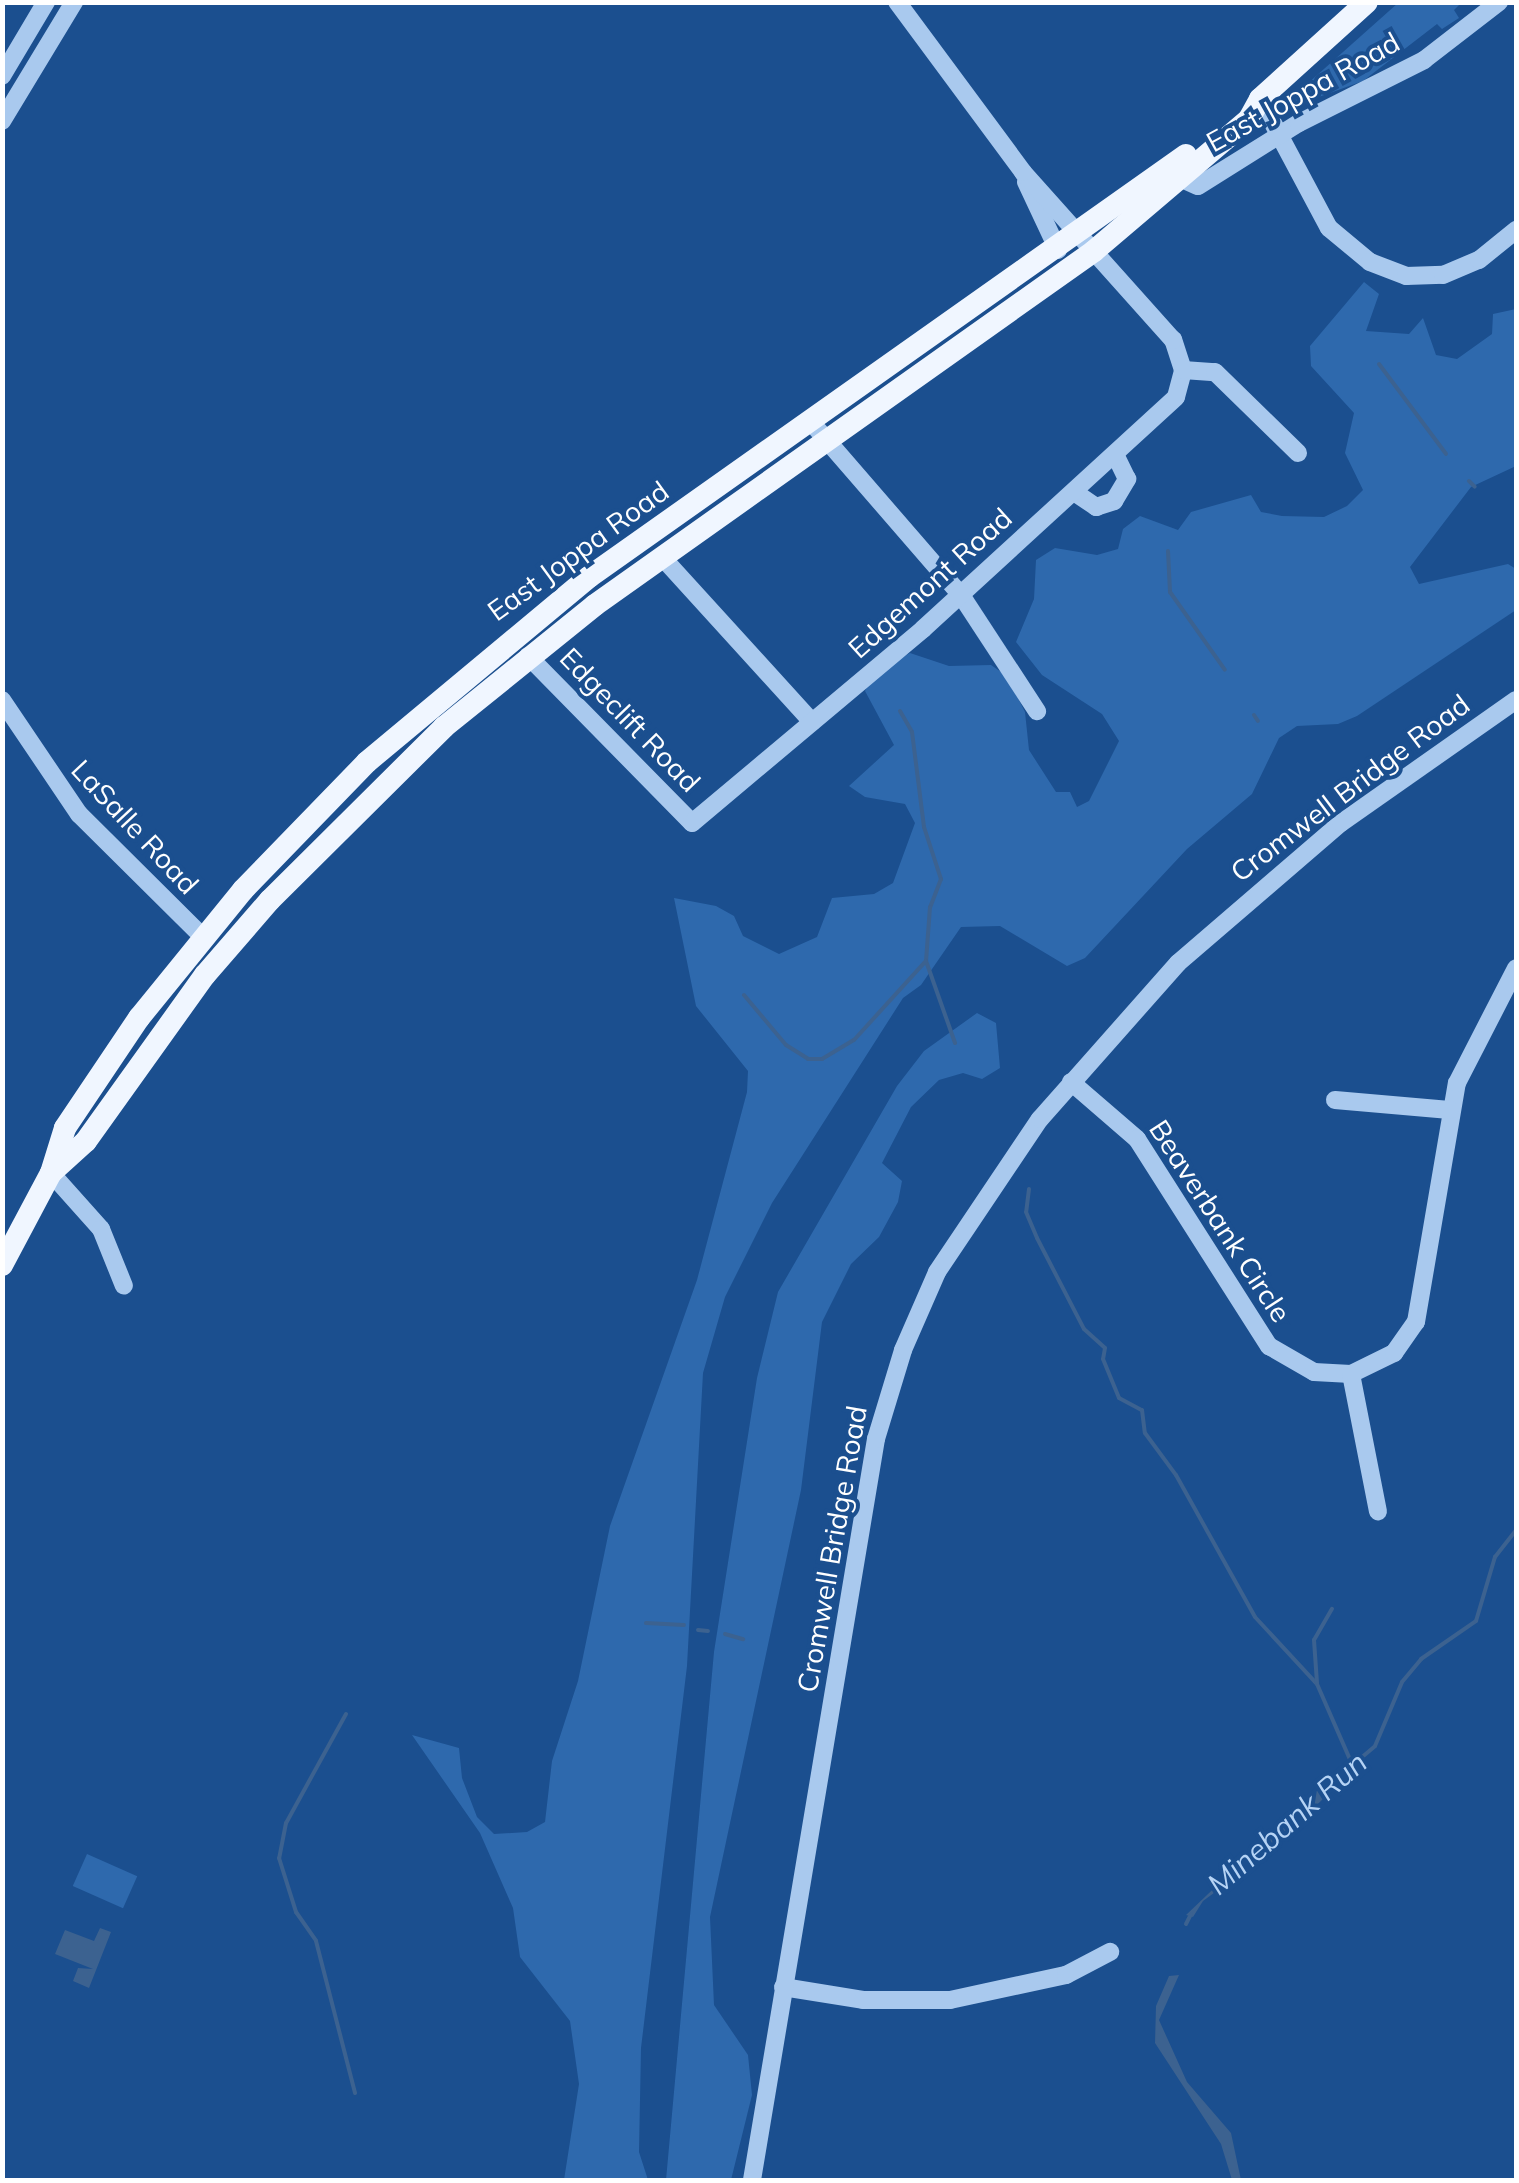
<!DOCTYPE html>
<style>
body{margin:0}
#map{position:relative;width:1519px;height:2183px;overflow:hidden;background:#1b4f8f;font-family:Mulish,sans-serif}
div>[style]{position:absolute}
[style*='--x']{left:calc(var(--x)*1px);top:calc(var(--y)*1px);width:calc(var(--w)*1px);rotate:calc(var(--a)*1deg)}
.green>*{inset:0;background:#2e69ad;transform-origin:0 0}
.water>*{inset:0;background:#3c6290}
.stream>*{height:4px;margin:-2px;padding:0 2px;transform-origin:2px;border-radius:2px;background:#3c6290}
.minor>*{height:18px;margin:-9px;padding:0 9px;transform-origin:9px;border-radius:9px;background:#a9c9ee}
.major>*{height:22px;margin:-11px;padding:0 11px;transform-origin:11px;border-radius:11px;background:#f0f6ff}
span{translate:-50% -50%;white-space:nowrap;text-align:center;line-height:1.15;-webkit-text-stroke:8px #1b4f8f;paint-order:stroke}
.street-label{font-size:28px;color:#fff}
.water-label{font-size:30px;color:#b5d3f5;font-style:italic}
.frame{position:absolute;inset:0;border:5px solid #fff;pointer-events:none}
</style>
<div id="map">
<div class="green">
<i style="clip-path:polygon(1398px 3px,1461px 3px,1454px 10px,1459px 18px,1442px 29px,1437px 24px,1363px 81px,1294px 106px,1297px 93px)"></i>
<i style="clip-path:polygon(1364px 282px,1379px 294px,1366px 331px,1409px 334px,1423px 318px,1436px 355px,1457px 359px,1492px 334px,1493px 314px,1516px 309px,1516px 466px,1471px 487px,1410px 567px,1419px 584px,1508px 564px,1516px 569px,1516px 610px,1357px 716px,1338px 724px,1297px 726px,1279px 738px,1252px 794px,1187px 849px,1085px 958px,1067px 966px,1000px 926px,961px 927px,921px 985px,903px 998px,772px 1203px,725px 1297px,703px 1373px,687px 1666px,641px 2048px,639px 2152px,648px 2180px,564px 2180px,579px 2084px,570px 2021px,520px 1957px,513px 1908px,480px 1833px,412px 1735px,459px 1748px,462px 1778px,477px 1817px,494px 1834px,527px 1832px,545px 1822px,552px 1761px,578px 1681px,610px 1526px,697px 1280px,747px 1092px,748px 1071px,696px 1006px,674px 898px,716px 906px,734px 916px,743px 936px,779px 954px,817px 937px,832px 898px,874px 894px,893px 883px,915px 823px,905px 804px,865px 797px,849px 786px,894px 745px,865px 691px,873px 672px,910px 653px,949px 666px,991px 665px,1007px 676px,1025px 712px,1029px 750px,1056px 792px,1070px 792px,1077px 807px,1089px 801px,1119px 741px,1102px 714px,1042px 675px,1016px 642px,1034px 599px,1036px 560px,1055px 548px,1097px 555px,1118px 549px,1123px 529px,1140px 516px,1178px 530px,1191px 512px,1251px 495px,1261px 512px,1282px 516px,1324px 517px,1347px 506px,1363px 490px,1345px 453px,1354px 413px,1311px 366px,1310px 346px)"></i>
<i style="clip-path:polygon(977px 1013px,996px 1023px,1000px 1068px,982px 1079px,963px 1073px,939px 1080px,911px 1107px,882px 1163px,902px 1181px,898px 1202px,879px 1237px,851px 1264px,822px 1322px,801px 1490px,710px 1917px,714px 2005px,748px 2055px,752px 2095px,731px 2180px,666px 2180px,714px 1652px,757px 1378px,778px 1292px,897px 1086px,924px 1051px)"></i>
<i style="left:87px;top:1854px;width:55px;height:35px;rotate:24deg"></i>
</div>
<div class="water">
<i style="clip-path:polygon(1353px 1756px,1359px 1764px,1344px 1779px,1259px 1860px,1203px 1901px,1193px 1917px,1186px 1915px)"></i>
<i style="clip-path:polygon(100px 1928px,111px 1932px,89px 1988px,73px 1981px,78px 1968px,93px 1969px,55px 1954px,65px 1930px,94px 1941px)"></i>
<i style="clip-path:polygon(1179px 1975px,1159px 2020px,1187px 2082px,1231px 2133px,1241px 2180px,1232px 2180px,1221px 2144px,1155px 2043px,1156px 2006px,1169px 1976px)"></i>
</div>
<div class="stream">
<i style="--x:1379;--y:364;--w:112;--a:53.3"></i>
<i style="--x:1469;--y:481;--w:8;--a:45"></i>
<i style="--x:1168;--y:551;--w:41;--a:87.2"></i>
<i style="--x:1170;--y:592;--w:95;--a:54.8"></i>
<i style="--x:900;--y:711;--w:24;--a:60"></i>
<i style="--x:912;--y:732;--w:96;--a:82.8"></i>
<i style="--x:924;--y:827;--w:55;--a:71.9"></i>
<i style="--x:941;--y:879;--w:30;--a:111"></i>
<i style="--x:930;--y:907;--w:54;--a:94.2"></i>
<i style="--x:926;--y:961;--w:87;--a:70.5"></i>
<i style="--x:1254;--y:715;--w:7;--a:56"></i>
<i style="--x:744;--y:995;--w:65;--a:50"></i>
<i style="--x:786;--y:1045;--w:26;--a:32"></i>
<i style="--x:808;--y:1059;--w:14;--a:0"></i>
<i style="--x:822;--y:1059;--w:37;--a:-31"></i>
<i style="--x:854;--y:1040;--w:107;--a:-47.7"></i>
<i style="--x:1029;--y:1189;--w:23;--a:97"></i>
<i style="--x:1026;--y:1212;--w:28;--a:67"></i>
<i style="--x:1037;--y:1238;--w:102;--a:62.7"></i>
<i style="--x:1084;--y:1329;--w:28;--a:42"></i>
<i style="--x:1105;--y:1348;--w:11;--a:100"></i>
<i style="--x:1103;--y:1359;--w:42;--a:67.7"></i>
<i style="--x:1119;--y:1398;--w:26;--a:28"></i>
<i style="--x:1142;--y:1410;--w:23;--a:83"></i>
<i style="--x:1145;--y:1433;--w:52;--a:53.6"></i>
<i style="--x:1176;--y:1475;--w:162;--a:60.9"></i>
<i style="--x:1255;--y:1617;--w:91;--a:47.2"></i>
<i style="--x:1317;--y:1684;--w:85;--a:66.4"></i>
<i style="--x:646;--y:1623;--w:38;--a:3"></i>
<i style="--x:698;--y:1630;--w:10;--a:6"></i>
<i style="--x:725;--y:1634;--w:19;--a:16"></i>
<i style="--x:1317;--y:1683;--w:43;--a:-94"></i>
<i style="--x:1314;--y:1640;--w:36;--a:-60"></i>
<i style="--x:346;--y:1714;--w:124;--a:118.8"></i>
<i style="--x:286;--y:1823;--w:36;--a:101"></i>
<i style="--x:279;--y:1858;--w:57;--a:72.5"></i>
<i style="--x:296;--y:1912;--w:35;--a:55"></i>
<i style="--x:316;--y:1941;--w:157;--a:75.6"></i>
<i style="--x:1355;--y:1763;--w:26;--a:-40"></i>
<i style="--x:1375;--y:1746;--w:69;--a:-67.1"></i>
<i style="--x:1402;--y:1682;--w:30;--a:-50"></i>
<i style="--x:1421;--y:1659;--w:67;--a:-34.6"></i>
<i style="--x:1476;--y:1621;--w:67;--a:-73.5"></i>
<i style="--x:1495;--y:1557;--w:34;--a:-52"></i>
<i style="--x:1186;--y:1924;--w:11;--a:-63"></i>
</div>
<div class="minor">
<i style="--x:2;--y:76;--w:86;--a:-59.3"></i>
<i style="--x:1260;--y:99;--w:146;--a:61.9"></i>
<i style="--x:1329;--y:228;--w:53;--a:39.7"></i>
<i style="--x:1370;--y:262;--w:39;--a:21"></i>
<i style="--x:1406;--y:276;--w:37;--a:-2"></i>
<i style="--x:1443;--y:275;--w:39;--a:-23"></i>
<i style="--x:1479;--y:260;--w:48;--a:-39"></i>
<i style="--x:2;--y:121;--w:139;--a:-58.8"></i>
<i style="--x:1182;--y:179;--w:17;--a:24"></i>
<i style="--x:1198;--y:186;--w:119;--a:-32"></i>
<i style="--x:1299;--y:123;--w:140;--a:-26.7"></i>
<i style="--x:1424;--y:60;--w:95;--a:-37.7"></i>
<i style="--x:1026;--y:182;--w:75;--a:64.8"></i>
<i style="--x:1183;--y:370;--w:32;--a:4"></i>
<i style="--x:1215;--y:372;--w:116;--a:44.3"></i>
<i style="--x:811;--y:422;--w:229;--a:49.1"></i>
<i style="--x:961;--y:595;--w:139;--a:56.8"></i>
<i style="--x:1074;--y:492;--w:27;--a:34"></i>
<i style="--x:1096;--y:507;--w:19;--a:-18"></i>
<i style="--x:1114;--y:501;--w:26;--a:-59"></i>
<i style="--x:1127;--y:479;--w:25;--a:-116"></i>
<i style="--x:662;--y:557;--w:223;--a:47.7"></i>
<i style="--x:528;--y:656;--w:234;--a:45.5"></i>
<i style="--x:692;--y:823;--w:302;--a:-40"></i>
<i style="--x:923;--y:629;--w:343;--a:-42.5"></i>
<i style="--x:1176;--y:397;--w:28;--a:-75"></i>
<i style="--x:1183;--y:370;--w:32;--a:-108"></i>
<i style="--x:1173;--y:340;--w:225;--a:-131.8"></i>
<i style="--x:1023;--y:172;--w:212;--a:-126.5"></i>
<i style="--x:2;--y:700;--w:138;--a:56"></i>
<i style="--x:79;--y:814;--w:173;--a:44.8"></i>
<i style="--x:1071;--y:1082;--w:87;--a:40.8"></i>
<i style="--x:1137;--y:1139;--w:246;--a:57.5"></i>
<i style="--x:1269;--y:1346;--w:52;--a:30"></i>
<i style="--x:1314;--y:1372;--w:37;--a:3"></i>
<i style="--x:1351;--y:1374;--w:48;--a:-26"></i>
<i style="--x:1394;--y:1353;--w:38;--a:-55"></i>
<i style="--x:1416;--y:1322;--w:242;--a:-80.3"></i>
<i style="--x:1457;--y:1083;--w:129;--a:-62.8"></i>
<i style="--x:1335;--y:1100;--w:115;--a:5"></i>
<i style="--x:51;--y:1173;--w:75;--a:48.2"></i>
<i style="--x:101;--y:1229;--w:61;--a:68"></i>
<i style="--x:1351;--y:1374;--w:140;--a:78.9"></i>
<i style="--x:783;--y:1987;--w:81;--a:9.2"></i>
<i style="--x:863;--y:2000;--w:87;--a:0"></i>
<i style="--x:950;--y:2000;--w:119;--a:-12.2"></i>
<i style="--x:1066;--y:1975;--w:50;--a:-27.6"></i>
<i style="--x:752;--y:2180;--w:751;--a:-80.5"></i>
<i style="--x:876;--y:1439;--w:93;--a:-73.1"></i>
<i style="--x:903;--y:1350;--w:85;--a:-66.4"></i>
<i style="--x:937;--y:1272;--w:184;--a:-56.1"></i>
<i style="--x:1040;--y:1119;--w:208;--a:-48.5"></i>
<i style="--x:1178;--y:963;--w:215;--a:-40.7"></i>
<i style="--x:1341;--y:823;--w:214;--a:-35.1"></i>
</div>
<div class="major">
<i style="--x:51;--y:1173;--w:47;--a:-42.4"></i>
<i style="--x:86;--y:1141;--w:204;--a:-54.4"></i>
<i style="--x:205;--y:975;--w:99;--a:-49.1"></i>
<i style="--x:270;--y:900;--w:245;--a:-44.8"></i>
<i style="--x:444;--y:727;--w:194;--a:-38.9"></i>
<i style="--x:595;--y:605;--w:612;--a:-35.35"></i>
<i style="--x:1094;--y:251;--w:204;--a:-40.4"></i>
<i style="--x:1249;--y:119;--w:23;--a:-61"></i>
<i style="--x:1260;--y:99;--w:144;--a:-42.2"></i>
<i style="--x:2;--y:1265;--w:104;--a:-62"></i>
<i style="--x:51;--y:1173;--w:47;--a:-72.7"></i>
<i style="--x:65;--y:1128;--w:133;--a:-56.1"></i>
<i style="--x:139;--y:1018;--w:165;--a:-50.9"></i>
<i style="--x:243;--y:890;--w:178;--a:-45.9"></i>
<i style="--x:367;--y:762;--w:289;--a:-39.8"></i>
<i style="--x:589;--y:577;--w:731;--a:-35.26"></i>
</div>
<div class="street-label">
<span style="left:1303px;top:92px;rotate:-29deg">East Joppa Road</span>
<span style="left:578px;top:551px;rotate:-36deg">East Joppa Road</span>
<span style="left:930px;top:583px;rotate:-42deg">Edgemont Road</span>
<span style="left:630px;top:720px;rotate:46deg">Edgeclift Road</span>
<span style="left:1350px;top:788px;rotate:-37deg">Cromwell Bridge Road</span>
<span style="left:135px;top:827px;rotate:47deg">LaSalle Road</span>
<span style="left:1220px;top:1221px;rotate:57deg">Beaverbank Circle</span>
<span style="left:832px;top:1549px;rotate:-80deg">Cromwell Bridge Road</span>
</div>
<div class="water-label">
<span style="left:1287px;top:1823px;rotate:-41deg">Minebank Run</span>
</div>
<div class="frame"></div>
</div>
